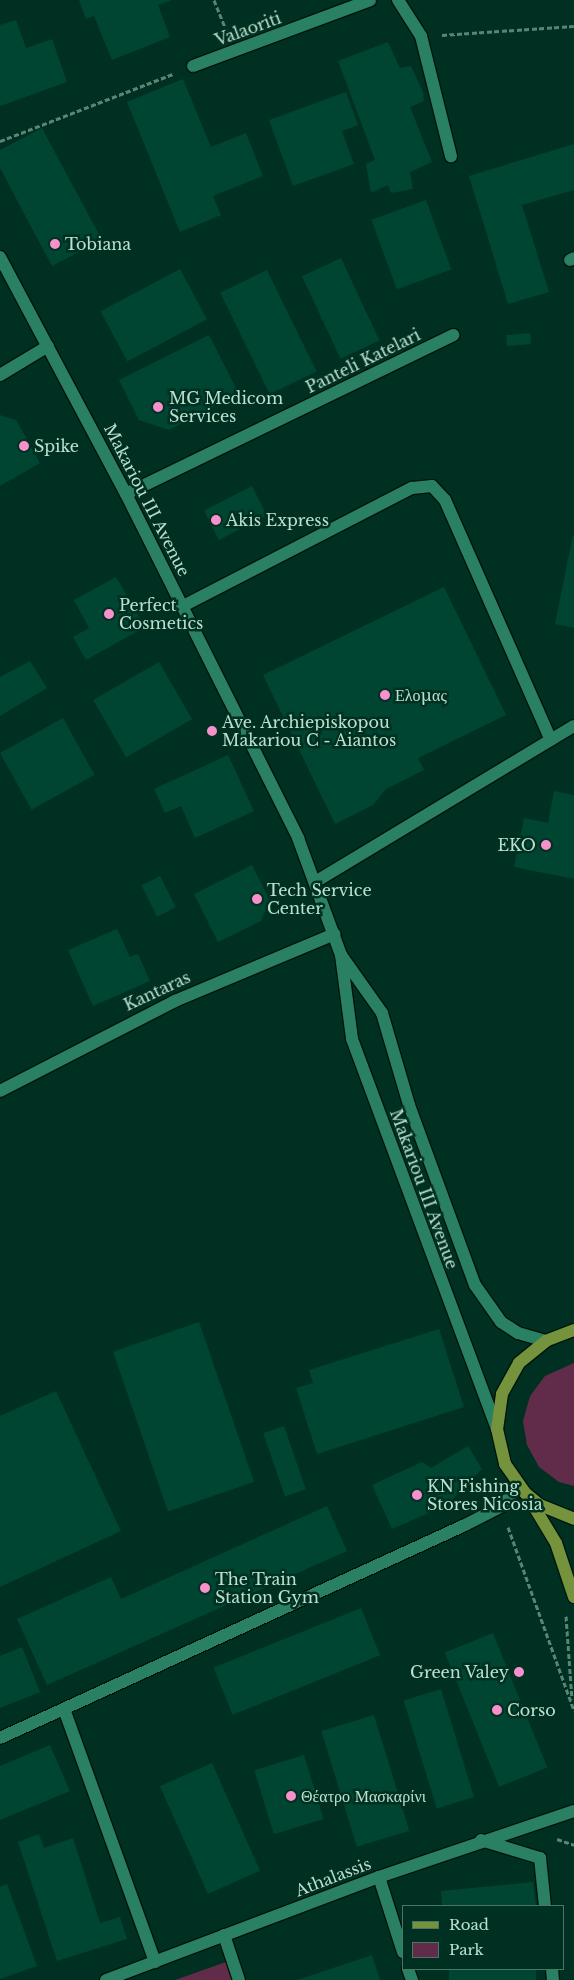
<!DOCTYPE html>
<meta charset="utf-8">
<style>
body{margin:0}
#map{position:relative;width:574px;height:1980px;overflow:hidden;background:#003021;font-family:"Libre Baskerville",serif}
div>[style]{position:absolute}
[style*='--x']{left:calc(var(--x)*1px);top:calc(var(--y)*1px);width:calc(var(--w)*1px);rotate:calc(var(--a)*1deg)}
.green>*{inset:0;background:#602c4a}
.building>*{inset:0;background:#004531;transform-origin:0 0}
.path>*{height:3px;margin-top:-1.5px;transform-origin:0;background:repeating-linear-gradient(90deg,#5a8575 0 5px,transparent 0 7.5px)}
.roads{filter:drop-shadow(1px 0 #00150c) drop-shadow(-1px 0 #00150c) drop-shadow(0 1px #00150c) drop-shadow(0 -1px #00150c)}
.minor>*{height:12px;margin:-6px;padding:0 6px;transform-origin:6px;border-radius:6px;background:#2a8062}
.major>*{height:12px;margin:-6px;padding:0 6px;transform-origin:6px;border-radius:6px;background:#74933c}
.dots>*{width:14px;height:14px;translate:-50% -50%;box-sizing:border-box;border:2px solid #003021;border-radius:50%}
span{translate:-50% -50%;white-space:nowrap;text-align:center;line-height:1.15;-webkit-text-stroke:5px #003021;paint-order:stroke}
.street-label{font-size:16px;color:#bae0cf}
.poi-label{font-size:16px;color:#bae0cf}
.left{translate:0 -50%;text-align:left}
.right{translate:-100% -50%;text-align:right}
.legend{position:absolute;left:402px;top:1905px;width:162px;height:65px;box-sizing:border-box;background:#003021;border:1px solid #4a7667;margin:0;padding:6px 9px;list-style:none;font-size:15px;color:#bae0cf}
.legend li{display:flex;align-items:center;gap:10px;height:25px}
.legend b{width:25px;border:1px solid #4a7667}
</style>
<div id="map">
<div class="green">
<i style="clip-path:polygon(574px 1363px,574px 1486px,559px 1482px,539px 1467px,527px 1445px,523px 1421px,530px 1396px,545px 1376px)"></i>
<i style="clip-path:polygon(226px 1962px,232px 1980px,175px 1980px)"></i>
</div>
<div class="building">
<i style="clip-path:polygon(79px 0,172px 0,158px 5px,170px 37px,112px 60px,94px 16px,86px 19px)"></i>
<i style="clip-path:polygon(16px 20px,26px 48px,52px 39px,67px 82px,0 106px,0 25px)"></i>
<i style="clip-path:polygon(388px 42px,400px 68px,411px 66px,423px 92px,424px 101px,410px 107px,432px 162px,410px 172px,413px 189px,391px 193px,388px 185px,371px 193px,366px 164px,375px 160px,338px 61px)"></i>
<i style="clip-path:polygon(183px 79px,211px 147px,246px 133px,263px 176px,213px 196px,221px 215px,180px 232px,127px 102px)"></i>
<i style="clip-path:polygon(346px 92px,358px 125px,342px 131px,354px 164px,293px 186px,269px 120px)"></i>
<i style="clip-path:polygon(42px 128px,102px 240px,52px 266px,0 168px,0 150px)"></i>
<i style="clip-path:polygon(574px 144px,574px 190px,522px 205px,549px 292px,508px 304px,469px 176px)"></i>
<i style="left:426px;top:200px;width:74px;height:58px;rotate:70deg"></i>
<i style="left:341px;top:258px;width:91px;height:43px;rotate:65deg"></i>
<i style="left:180px;top:269px;width:57px;height:90px;rotate:62deg"></i>
<i style="left:267px;top:270px;width:113px;height:52px;rotate:64deg"></i>
<i style="left:530px;top:333px;width:11px;height:24px;rotate:85deg"></i>
<i style="clip-path:polygon(209px 335px,239px 394px,169px 430px,139px 420px,119px 380px)"></i>
<i style="clip-path:polygon(0 415px,16px 420px,40px 463px,0 486px)"></i>
<i style="left:252px;top:486px;width:33px;height:54px;rotate:63deg"></i>
<i style="clip-path:polygon(573px 535px,574px 535px,574px 628px,555px 624px)"></i>
<i style="clip-path:polygon(116px 577px,145px 627px,86px 660px,73px 637px,89px 628px,74px 600px)"></i>
<i style="clip-path:polygon(444px 587px,506px 715px,418px 758px,424px 770px,386px 789px,373px 805px,335px 824px,263px 675px)"></i>
<i style="clip-path:polygon(30px 661px,47px 688px,0 716px,0 677px)"></i>
<i style="left:159px;top:662px;width:66px;height:76px;rotate:60deg"></i>
<i style="left:63px;top:718px;width:65px;height:72px;rotate:61deg"></i>
<i style="clip-path:polygon(228px 755px,254px 811px,195px 838px,181px 806px,165px 813px,154px 789px)"></i>
<i style="clip-path:polygon(554px 791px,574px 795px,574px 879px,514px 867px,524px 818px,548px 823px)"></i>
<i style="clip-path:polygon(252px 865px,270px 901px,261px 921px,218px 942px,194px 894px)"></i>
<i style="left:160px;top:876px;width:35px;height:21px;rotate:63deg"></i>
<i style="clip-path:polygon(117px 929px,130px 957px,138px 954px,150px 981px,93px 1006px,68px 950px)"></i>
<i style="left:199px;top:1322px;width:169px;height:91px;rotate:71deg"></i>
<i style="clip-path:polygon(439px 1329px,464px 1407px,317px 1454px,296px 1388px,313px 1383px,309px 1370px)"></i>
<i style="clip-path:polygon(56px 1391px,121px 1531px,0 1587px,0 1416px)"></i>
<i style="left:284px;top:1426px;width:67px;height:22px;rotate:71deg"></i>
<i style="clip-path:polygon(468px 1446px,482px 1469px,447px 1505px,392px 1529px,372px 1485px,422px 1462px,431px 1468px)"></i>
<i style="clip-path:polygon(327px 1506px,347px 1551px,47px 1685px,17px 1619px,111px 1577px,121px 1599px)"></i>
<i style="left:361px;top:1608px;width:51px;height:159px;rotate:68deg"></i>
<i style="left:493px;top:1633px;width:145px;height:52px;rotate:68deg"></i>
<i style="clip-path:polygon(22px 1647px,40px 1692px,0 1708px,0 1656px)"></i>
<i style="left:441px;top:1689px;width:113px;height:39px;rotate:73deg"></i>
<i style="left:374px;top:1715px;width:121px;height:55px;rotate:73deg"></i>
<i style="clip-path:polygon(50px 1745px,70px 1791px,0 1820px,0 1766px)"></i>
<i style="left:304px;top:1755px;width:67px;height:52px;rotate:73deg"></i>
<i style="left:212px;top:1763px;width:118px;height:57px;rotate:66deg"></i>
<i style="clip-path:polygon(39px 1834px,44px 1848px,73px 1838px,100px 1923px,120px 1917px,127px 1939px,57px 1961px,18px 1842px)"></i>
<i style="clip-path:polygon(533px 1882px,536px 1906px,442px 1906px,441px 1891px)"></i>
<i style="clip-path:polygon(7px 1884px,37px 1966px,0 1979px,0 1887px)"></i>
<i style="clip-path:polygon(372px 1955px,380px 1980px,297px 1980px)"></i>
<i style="left:449px;top:1969px;width:87px;height:11px"></i>
</div>
<div class="path">
<i style="--x:214;--y:0;--w:35;--a:68"></i>
<i style="--x:442;--y:35;--w:132;--a:-3.9"></i>
<i style="--x:0;--y:141;--w:186;--a:-21.2"></i>
<i style="--x:508;--y:1527;--w:195;--a:70.2"></i>
<i style="--x:566;--y:1616;--w:83;--a:85.9"></i>
<i style="--x:557;--y:1839;--w:18;--a:19"></i>
</div>
<div class="roads">
<div class="minor">
<i style="--x:398;--y:0;--w:43;--a:57.4"></i>
<i style="--x:421;--y:36;--w:124;--a:76"></i>
<i style="--x:193;--y:66;--w:189;--a:-20.4"></i>
<i style="--x:0;--y:257;--w:268;--a:62"></i>
<i style="--x:126;--y:494;--w:385;--a:63.4"></i>
<i style="--x:298;--y:838;--w:125;--a:69.8"></i>
<i style="--x:341;--y:955;--w:85;--a:82.5"></i>
<i style="--x:352;--y:1039;--w:416;--a:69.6"></i>
<i style="--x:570;--y:260;--w:4;--a:-27"></i>
<i style="--x:0;--y:375;--w:56;--a:-31.1"></i>
<i style="--x:126;--y:494;--w:364;--a:-25.9"></i>
<i style="--x:183;--y:606;--w:258;--a:-27.3"></i>
<i style="--x:412;--y:488;--w:20;--a:-6"></i>
<i style="--x:432;--y:486;--w:19;--a:47"></i>
<i style="--x:445;--y:500;--w:262;--a:66.2"></i>
<i style="--x:315;--y:882;--w:302;--a:-31.1"></i>
<i style="--x:341;--y:955;--w:71;--a:54.7"></i>
<i style="--x:382;--y:1013;--w:96;--a:73.6"></i>
<i style="--x:409;--y:1105;--w:192;--a:69.9"></i>
<i style="--x:475;--y:1285;--w:45;--a:54.9"></i>
<i style="--x:501;--y:1322;--w:20;--a:33"></i>
<i style="--x:518;--y:1333;--w:29;--a:16"></i>
<i style="--x:0;--y:1091;--w:197;--a:-27.2"></i>
<i style="--x:175;--y:1001;--w:173;--a:-22.8"></i>
<i style="--x:64;--y:1709;--w:269;--a:70.2"></i>
<i style="--x:0;--y:1738;--w:511;--a:-24.61"></i>
<i style="--x:465;--y:1525;--w:42;--a:-27.2"></i>
<i style="--x:502;--y:1506;--w:27;--a:-51"></i>
<i style="--x:481;--y:1840;--w:62;--a:17"></i>
<i style="--x:540;--y:1858;--w:48;--a:84.1"></i>
<i style="--x:379;--y:1877;--w:79;--a:72.3"></i>
<i style="--x:224;--y:1935;--w:47;--a:71.6"></i>
<i style="--x:408;--y:1969;--w:12;--a:70"></i>
<i style="--x:552;--y:1969;--w:11;--a:85"></i>
<i style="--x:106;--y:1980;--w:292;--a:-20.7"></i>
<i style="--x:379;--y:1877;--w:206;--a:-18.7"></i>
</div>
<div class="major">
<i style="--x:574;--y:1330;--w:30;--a:159"></i>
<i style="--x:546;--y:1341;--w:35;--a:141"></i>
<i style="--x:519;--y:1363;--w:35;--a:119"></i>
<i style="--x:502;--y:1394;--w:35;--a:98"></i>
<i style="--x:497;--y:1429;--w:36;--a:77"></i>
<i style="--x:505;--y:1464;--w:35;--a:55"></i>
<i style="--x:525;--y:1493;--w:19;--a:39"></i>
<i style="--x:540;--y:1505;--w:37;--a:22"></i>
<i style="--x:530;--y:1500;--w:50;--a:58.8"></i>
<i style="--x:556;--y:1543;--w:57;--a:71.6"></i>
</div>
</div>
<div class="dots">
<i style="left:55px;top:244px;background:#f890cb"></i>
<i style="left:158px;top:407px;background:#f890cb"></i>
<i style="left:24px;top:446px;background:#f890cb"></i>
<i style="left:216px;top:520px;background:#f890cb"></i>
<i style="left:109px;top:614px;background:#f890cb"></i>
<i style="left:385px;top:695px;background:#f890cb"></i>
<i style="left:212px;top:731px;background:#f890cb"></i>
<i style="left:546px;top:845px;background:#f890cb"></i>
<i style="left:257px;top:899px;background:#f890cb"></i>
<i style="left:417px;top:1495px;background:#f890cb"></i>
<i style="left:205px;top:1588px;background:#f890cb"></i>
<i style="left:519px;top:1672px;background:#f890cb"></i>
<i style="left:497px;top:1710px;background:#f890cb"></i>
<i style="left:291px;top:1796px;background:#f890cb"></i>
</div>
<div class="street-label">
<span style="left:248px;top:29px;rotate:-20deg">Valaoriti</span>
<span style="left:363px;top:361px;rotate:-26deg">Panteli Katelari</span>
<span style="left:147px;top:500px;rotate:63deg">Makariou III Avenue</span>
<span style="left:157px;top:991px;rotate:-25deg">Kantaras</span>
<span style="left:424px;top:1189px;rotate:70deg">Makariou III Avenue</span>
<span style="left:333px;top:1877px;rotate:-21deg">Athalassis</span>
</div>
<div class="poi-label">
<span class="left" style="left:65px;top:244px">Tobiana</span>
<span class="left" style="left:169px;top:407px">MG Medicom<br>Services</span>
<span class="left" style="left:34px;top:446px">Spike</span>
<span class="left" style="left:226px;top:520px">Akis Express</span>
<span class="left" style="left:119px;top:614px">Perfect<br>Cosmetics</span>
<span class="left" style="left:395px;top:695px">Ελομας</span>
<span class="left" style="left:222px;top:731px">Ave. Archiepiskopou<br>Makariou C - Aiantos</span>
<span class="right" style="left:536px;top:845px">EKO</span>
<span class="left" style="left:267px;top:899px">Tech Service<br>Center</span>
<span class="left" style="left:427px;top:1495px">KN Fishing<br>Stores Nicosia</span>
<span class="left" style="left:215px;top:1588px">The Train<br>Station Gym</span>
<span class="right" style="left:509px;top:1672px">Green Valey</span>
<span class="left" style="left:507px;top:1710px">Corso</span>
<span class="left" style="left:301px;top:1796px">Θέατρο Μασκαρίνι</span>
</div>
<ul class="legend">
<li><b style="height:6px;background:#74933c"></b>Road</li>
<li><b style="height:14px;background:#602c4a"></b>Park</li>
</ul>
</div>
